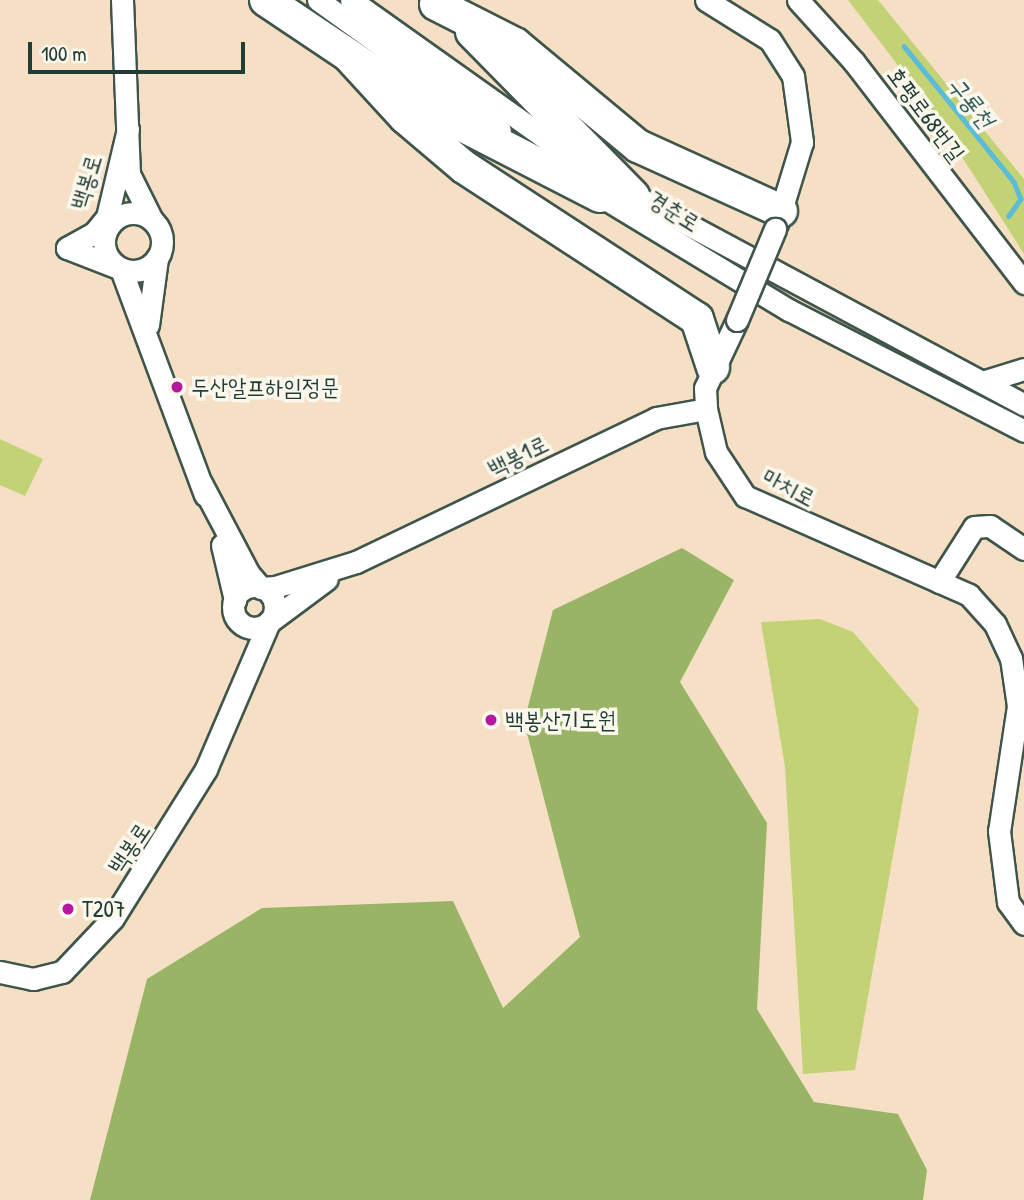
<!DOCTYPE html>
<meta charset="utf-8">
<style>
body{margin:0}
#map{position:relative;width:1024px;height:1200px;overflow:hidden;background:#f5e0c6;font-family:"Patrick Hand","Poor Story",sans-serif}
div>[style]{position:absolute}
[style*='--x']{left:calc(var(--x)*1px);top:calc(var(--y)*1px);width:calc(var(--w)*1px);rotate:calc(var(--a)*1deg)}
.green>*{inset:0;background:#c3d274}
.forest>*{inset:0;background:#9ab466}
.stream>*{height:4.5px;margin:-2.25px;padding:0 2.25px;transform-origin:2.25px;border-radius:2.25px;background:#5abcd8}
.roads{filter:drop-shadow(2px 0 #3f554a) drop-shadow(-2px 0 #3f554a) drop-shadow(0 2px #3f554a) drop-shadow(0 -2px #3f554a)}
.minor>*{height:21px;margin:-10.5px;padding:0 10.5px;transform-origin:10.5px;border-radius:10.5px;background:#fff}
.minor>.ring{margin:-10.5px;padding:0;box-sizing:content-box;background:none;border:21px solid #fff;border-radius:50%}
.highway>*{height:32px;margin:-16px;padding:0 16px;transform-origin:16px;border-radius:16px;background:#fff}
.bridges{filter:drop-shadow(2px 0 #3f554a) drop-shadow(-2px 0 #3f554a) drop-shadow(0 2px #3f554a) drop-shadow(0 -2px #3f554a)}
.minor-bridge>*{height:21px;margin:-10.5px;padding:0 10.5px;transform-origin:10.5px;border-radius:10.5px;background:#fff}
.dots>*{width:19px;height:19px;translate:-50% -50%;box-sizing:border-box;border:4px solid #fbf7ec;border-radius:50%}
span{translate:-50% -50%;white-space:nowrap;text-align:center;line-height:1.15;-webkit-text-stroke:7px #fbf7ec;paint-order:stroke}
.street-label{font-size:23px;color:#1f3d34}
.poi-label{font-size:23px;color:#1f3d34}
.left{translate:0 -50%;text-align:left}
.water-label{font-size:24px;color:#2e5d5d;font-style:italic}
.scale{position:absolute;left:28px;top:42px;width:217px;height:32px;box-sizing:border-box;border:4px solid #1f3d34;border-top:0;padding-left:9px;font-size:21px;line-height:24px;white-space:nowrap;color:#1f3d34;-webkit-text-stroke:5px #fbf7ec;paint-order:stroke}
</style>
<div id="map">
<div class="green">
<i style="clip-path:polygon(848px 0,878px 0,1024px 179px,1024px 254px,932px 110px)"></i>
<i style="clip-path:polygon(0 439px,43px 459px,25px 496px,0 485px)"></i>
<i style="clip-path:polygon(820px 619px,853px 632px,919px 709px,855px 1070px,803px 1074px,785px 767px,761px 622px)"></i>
</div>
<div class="forest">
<i style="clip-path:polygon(682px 548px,734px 580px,680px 682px,767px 823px,757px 1009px,814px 1102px,898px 1114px,927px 1170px,923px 1200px,90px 1200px,147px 979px,262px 908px,453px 901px,503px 1008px,580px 937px,524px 722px,553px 610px)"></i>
</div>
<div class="stream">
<i style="--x:904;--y:46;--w:175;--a:51"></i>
<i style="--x:1014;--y:182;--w:18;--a:68"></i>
<i style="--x:1021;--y:199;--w:21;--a:125"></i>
</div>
<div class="roads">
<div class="minor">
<i style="--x:122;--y:0;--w:174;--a:87.7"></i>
<i style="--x:129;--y:174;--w:51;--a:63.4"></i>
<i style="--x:318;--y:0;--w:224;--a:35.7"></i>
<i style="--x:351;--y:0;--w:309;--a:35.4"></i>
<i style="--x:603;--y:179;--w:478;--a:28.2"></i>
<i style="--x:706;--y:0;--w:75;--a:32"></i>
<i style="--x:770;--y:40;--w:43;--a:57.4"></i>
<i style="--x:793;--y:76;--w:67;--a:82.2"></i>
<i style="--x:802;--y:142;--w:86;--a:107"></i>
<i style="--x:798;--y:0;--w:84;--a:47.9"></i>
<i style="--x:854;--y:62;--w:279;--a:52.4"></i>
<i style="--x:128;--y:129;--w:90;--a:103.4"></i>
<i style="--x:107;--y:217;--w:21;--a:129"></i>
<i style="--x:94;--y:233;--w:31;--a:151"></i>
<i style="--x:67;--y:248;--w:58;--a:21.3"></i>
<i style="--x:121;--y:269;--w:241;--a:69.6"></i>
<i style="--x:589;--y:189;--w:234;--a:31.2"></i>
<i style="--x:789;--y:310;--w:264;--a:27.2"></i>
<i class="ring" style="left:104px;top:213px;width:37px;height:37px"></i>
<i style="--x:737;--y:320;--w:75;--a:115.2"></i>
<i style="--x:705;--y:388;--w:21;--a:87"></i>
<i style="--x:706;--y:409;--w:44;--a:76.9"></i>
<i style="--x:716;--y:452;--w:53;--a:56.6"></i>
<i style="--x:745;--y:496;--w:245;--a:23.8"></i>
<i style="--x:969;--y:595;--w:39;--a:48"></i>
<i style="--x:995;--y:624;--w:38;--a:65"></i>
<i style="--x:1011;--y:658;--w:49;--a:81.7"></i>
<i style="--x:1018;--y:706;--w:126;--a:98.6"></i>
<i style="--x:999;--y:831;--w:72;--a:82.8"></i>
<i style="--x:1008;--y:902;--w:27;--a:54"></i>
<i style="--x:148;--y:325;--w:68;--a:-82.3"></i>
<i style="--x:982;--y:382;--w:44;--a:-17.2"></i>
<i style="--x:201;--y:483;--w:103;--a:62.2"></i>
<i style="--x:249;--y:574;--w:18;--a:49"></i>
<i style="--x:261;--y:588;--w:14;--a:-4"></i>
<i style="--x:275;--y:587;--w:85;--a:-17.2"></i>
<i style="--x:356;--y:562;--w:333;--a:-25.6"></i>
<i style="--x:656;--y:418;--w:51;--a:-10.2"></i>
<i style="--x:222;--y:545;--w:57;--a:76.7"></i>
<i style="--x:939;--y:582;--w:65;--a:-57.5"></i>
<i style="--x:974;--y:527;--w:16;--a:-4"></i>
<i style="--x:990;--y:526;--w:41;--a:34.1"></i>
<i class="ring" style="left:233px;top:586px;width:21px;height:21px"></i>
<i style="--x:0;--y:972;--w:34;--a:12"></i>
<i style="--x:33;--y:979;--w:30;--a:-14"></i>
<i style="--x:62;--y:972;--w:74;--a:-46.6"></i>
<i style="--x:113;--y:918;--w:176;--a:-58"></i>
<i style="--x:206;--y:769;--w:160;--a:-66.8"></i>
<i style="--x:269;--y:622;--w:72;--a:-36.6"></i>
</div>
<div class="highway">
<i style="--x:266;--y:0;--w:189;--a:33.8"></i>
<i style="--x:423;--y:105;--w:199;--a:27.2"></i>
<i style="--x:436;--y:4;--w:89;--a:26.9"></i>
<i style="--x:515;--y:44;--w:160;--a:39.7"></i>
<i style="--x:638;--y:146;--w:157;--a:24.4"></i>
<i style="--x:472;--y:32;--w:230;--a:45.5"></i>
<i style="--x:349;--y:56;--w:83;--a:47.4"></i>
<i style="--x:405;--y:117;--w:77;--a:40.3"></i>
<i style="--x:464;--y:167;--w:278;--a:33.1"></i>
<i style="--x:697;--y:319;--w:51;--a:71.6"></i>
</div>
</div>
<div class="bridges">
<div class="minor-bridge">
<i style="--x:737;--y:320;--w:99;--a:-67.3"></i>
</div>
</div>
<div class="dots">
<i style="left:177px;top:387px;background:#b5179e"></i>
<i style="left:491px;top:720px;background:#b5179e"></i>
<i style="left:68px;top:909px;background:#b5179e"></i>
</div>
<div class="street-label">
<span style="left:926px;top:114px;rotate:53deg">호평로68번길</span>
<span style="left:86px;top:182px;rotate:-73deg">백봉로</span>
<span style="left:674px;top:211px;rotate:32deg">경춘로</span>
<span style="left:518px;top:456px;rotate:-26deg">백봉1로</span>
<span style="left:789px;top:487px;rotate:28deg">마치로</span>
<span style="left:129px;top:848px;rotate:-56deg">백봉로</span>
</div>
<div class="poi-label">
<span class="left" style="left:191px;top:387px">두산알프하임정문</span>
<span class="left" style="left:505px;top:720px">백봉산기도원</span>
<span class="left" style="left:82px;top:909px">T207</span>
</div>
<div class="water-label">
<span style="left:971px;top:102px;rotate:51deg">구룡천</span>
</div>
<div class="scale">100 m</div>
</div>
